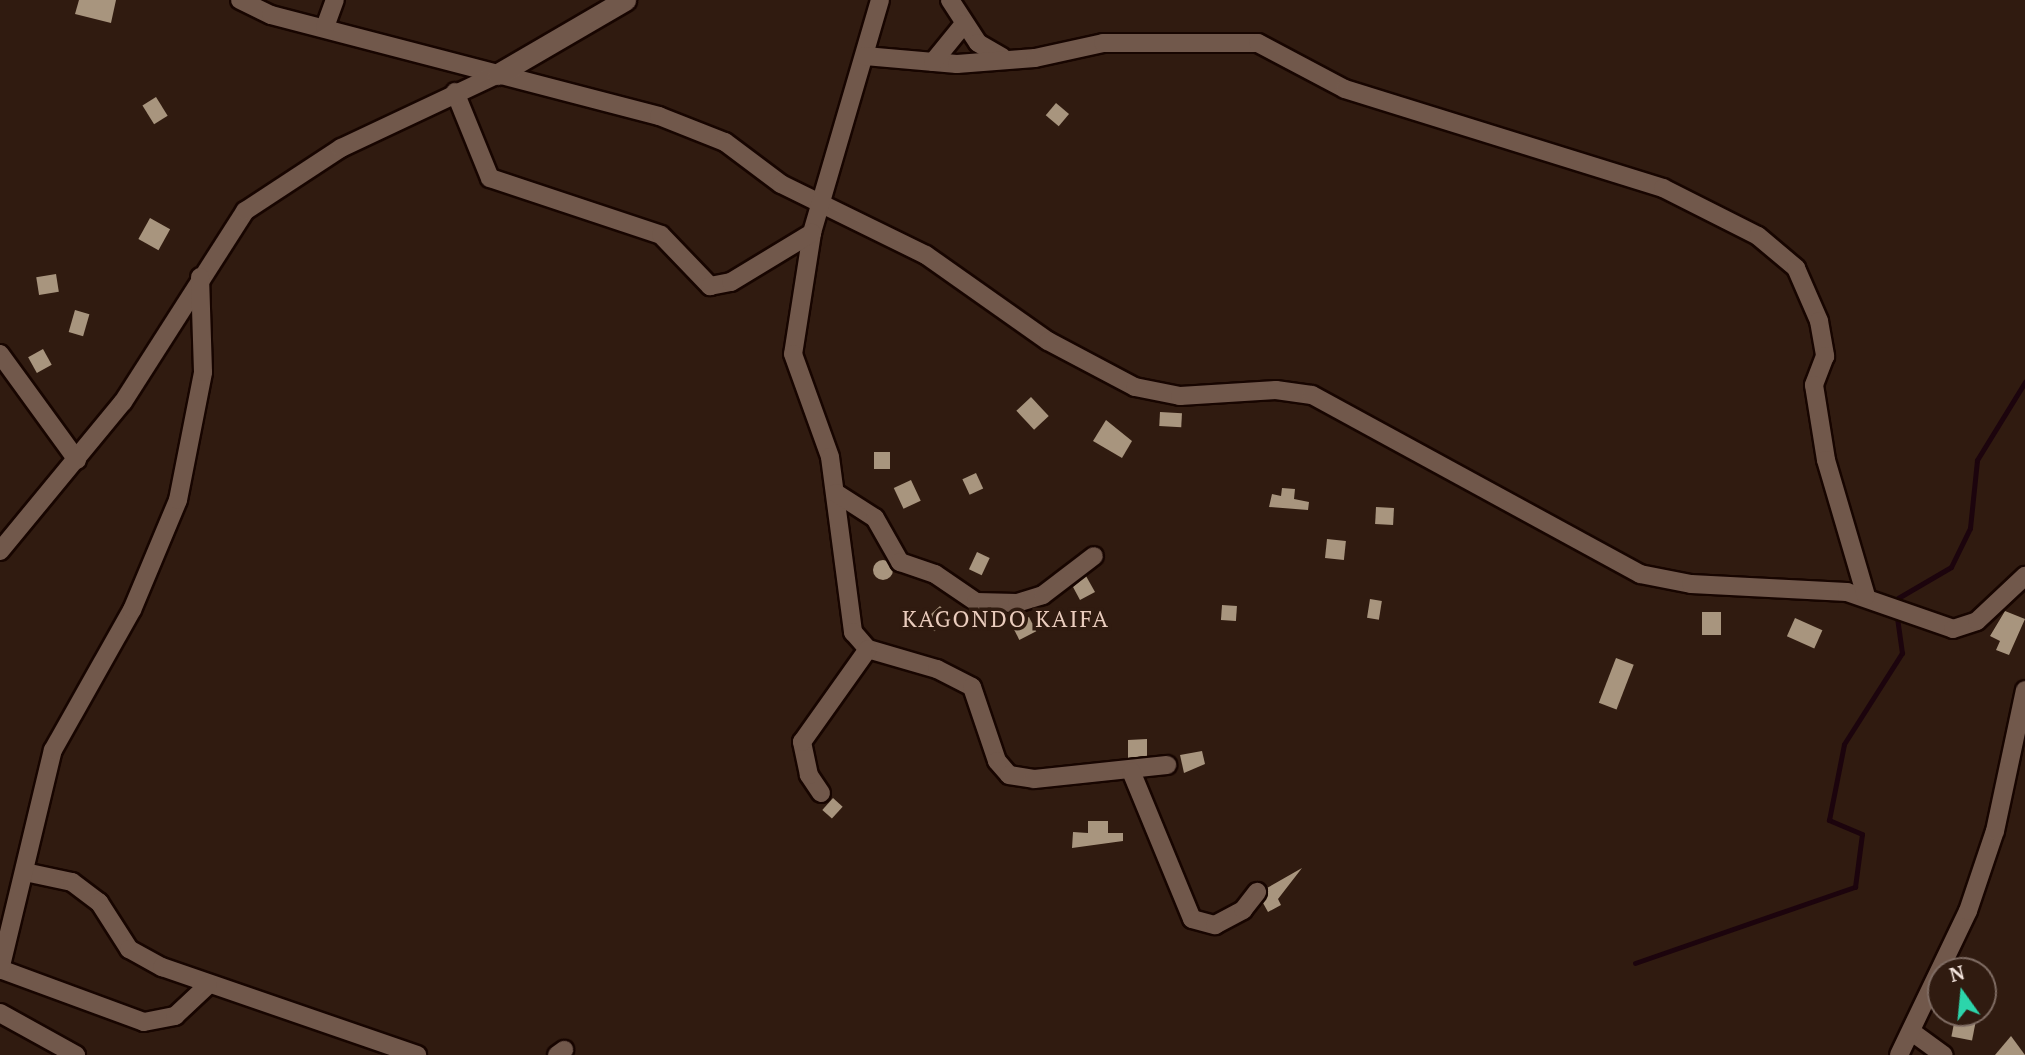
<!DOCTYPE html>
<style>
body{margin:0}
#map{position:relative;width:2025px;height:1055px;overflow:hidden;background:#301b10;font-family:"PT Serif",serif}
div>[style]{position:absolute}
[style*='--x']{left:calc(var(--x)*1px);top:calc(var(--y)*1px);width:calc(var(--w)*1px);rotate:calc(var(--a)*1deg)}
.stream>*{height:5px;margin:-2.5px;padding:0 2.5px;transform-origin:2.5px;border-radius:2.5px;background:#1c040d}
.building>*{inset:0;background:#a8957e;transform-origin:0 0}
.round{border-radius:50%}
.roads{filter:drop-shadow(2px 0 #170500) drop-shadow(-2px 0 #170500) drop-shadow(0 2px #170500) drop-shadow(0 -2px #170500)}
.minor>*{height:18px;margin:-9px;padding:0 9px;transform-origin:9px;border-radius:9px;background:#71584b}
.tertiary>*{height:21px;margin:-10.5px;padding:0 10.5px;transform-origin:10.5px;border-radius:10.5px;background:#71584b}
span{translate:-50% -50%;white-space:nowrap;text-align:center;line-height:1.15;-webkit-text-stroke:7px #301b10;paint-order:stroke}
.quarter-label{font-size:23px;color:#eaccbd;letter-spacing:2px}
.north{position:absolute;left:1927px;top:957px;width:70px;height:70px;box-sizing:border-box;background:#301b10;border:2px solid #7f6c63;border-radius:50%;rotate:345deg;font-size:19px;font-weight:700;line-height:28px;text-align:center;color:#f5e6df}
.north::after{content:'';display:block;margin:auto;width:24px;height:32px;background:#2cd5ab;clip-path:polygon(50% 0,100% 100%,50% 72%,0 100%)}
</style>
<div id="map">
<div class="stream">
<i style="--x:1898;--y:598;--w:61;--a:-30.3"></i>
<i style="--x:1951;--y:567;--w:43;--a:-64"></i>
<i style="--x:1970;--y:528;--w:68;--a:-84.1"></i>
<i style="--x:1977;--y:460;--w:92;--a:-58.4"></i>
<i style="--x:1635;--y:963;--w:233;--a:-19.1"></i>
<i style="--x:1855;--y:887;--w:53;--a:-82.5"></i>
<i style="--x:1862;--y:834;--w:36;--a:-157"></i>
<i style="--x:1829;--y:820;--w:77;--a:-78.8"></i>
<i style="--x:1844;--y:744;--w:108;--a:-57.5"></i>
<i style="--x:1902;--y:653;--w:35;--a:-98"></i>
</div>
<div class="building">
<i style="clip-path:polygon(79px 0,116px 0,111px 23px,75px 14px)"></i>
<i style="left:156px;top:97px;width:22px;height:16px;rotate:58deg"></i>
<i style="left:1056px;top:103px;width:17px;height:16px;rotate:40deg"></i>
<i style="left:150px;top:218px;width:23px;height:24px;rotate:29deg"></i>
<i style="left:56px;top:274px;width:18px;height:20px;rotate:81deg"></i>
<i style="left:75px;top:310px;width:15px;height:23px;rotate:16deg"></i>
<i style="left:43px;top:349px;width:18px;height:17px;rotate:61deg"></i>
<i style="left:1031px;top:397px;width:26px;height:20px;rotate:47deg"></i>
<i style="left:1160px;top:412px;width:22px;height:14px;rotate:3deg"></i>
<i style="clip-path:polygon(1106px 420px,1132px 441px,1122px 458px,1093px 441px)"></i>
<i style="left:874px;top:452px;width:16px;height:17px"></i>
<i style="left:976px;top:473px;width:17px;height:15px;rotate:65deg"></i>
<i style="left:911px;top:480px;width:23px;height:19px;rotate:65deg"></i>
<i style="clip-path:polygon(1282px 488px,1295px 489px,1294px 499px,1309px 502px,1308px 510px,1269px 507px,1272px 494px,1281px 496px)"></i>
<i style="left:1376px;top:507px;width:18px;height:17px;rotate:3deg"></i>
<i style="left:1327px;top:539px;width:19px;height:19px;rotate:6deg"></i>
<i style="left:977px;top:552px;width:14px;height:19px;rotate:25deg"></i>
<i class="round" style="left:873px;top:560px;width:20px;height:20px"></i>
<i style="clip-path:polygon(1086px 576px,1095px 592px,1080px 600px,1073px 587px)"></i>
<i style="left:1370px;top:599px;width:12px;height:19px;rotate:9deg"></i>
<i style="left:1222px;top:605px;width:15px;height:15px;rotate:4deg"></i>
<i style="left:940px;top:606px;width:15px;height:21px;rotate:48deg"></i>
<i style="clip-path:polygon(2005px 611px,2025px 619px,2009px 655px,1996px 650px,2000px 641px,1990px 636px)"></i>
<i style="left:1702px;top:612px;width:19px;height:23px"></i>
<i style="left:1029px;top:617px;width:16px;height:19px;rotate:63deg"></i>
<i style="left:1795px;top:618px;width:30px;height:20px;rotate:24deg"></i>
<i style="left:1616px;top:658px;width:19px;height:48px;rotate:21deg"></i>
<i style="clip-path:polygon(1147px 739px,1147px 756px,1128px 758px,1128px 740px)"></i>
<i style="clip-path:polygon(1202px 751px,1205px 764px,1184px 773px,1180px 755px)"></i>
<i style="left:833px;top:798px;width:13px;height:16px;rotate:42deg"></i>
<i style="clip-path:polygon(1088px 821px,1108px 821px,1108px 833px,1123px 833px,1123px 841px,1072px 848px,1073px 832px,1088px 833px)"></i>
<i style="clip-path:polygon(1302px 868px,1278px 899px,1281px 905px,1268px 912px,1263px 903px,1267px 888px)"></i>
<i style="left:1956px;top:1013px;width:21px;height:24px;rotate:11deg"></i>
<i style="clip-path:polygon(2011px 1036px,2025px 1055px,1995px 1055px)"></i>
</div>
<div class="roads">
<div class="minor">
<i style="--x:240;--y:0;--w:34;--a:26"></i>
<i style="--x:271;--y:15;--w:401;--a:14.6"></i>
<i style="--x:659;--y:116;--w:71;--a:21.5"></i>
<i style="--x:725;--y:142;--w:70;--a:36.9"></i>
<i style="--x:781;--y:184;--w:161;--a:26.1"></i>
<i style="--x:926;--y:255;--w:149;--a:35.2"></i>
<i style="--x:1048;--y:341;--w:98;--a:27.9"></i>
<i style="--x:1135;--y:387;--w:46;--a:11.3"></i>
<i style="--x:1180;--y:396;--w:96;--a:-3.6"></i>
<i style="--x:1276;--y:390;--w:36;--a:8"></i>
<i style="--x:1312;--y:395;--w:374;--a:28.6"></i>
<i style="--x:1640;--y:574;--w:52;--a:11.1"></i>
<i style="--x:1691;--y:584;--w:156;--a:2.9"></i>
<i style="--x:1847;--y:592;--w:112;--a:19.2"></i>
<i style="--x:1953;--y:629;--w:25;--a:-18"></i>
<i style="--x:1977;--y:621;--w:66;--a:-43.2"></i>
<i style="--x:880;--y:0;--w:243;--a:106.3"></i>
<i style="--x:812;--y:233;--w:122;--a:98.9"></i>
<i style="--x:793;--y:354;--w:109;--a:70.2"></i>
<i style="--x:830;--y:457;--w:177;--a:82.5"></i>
<i style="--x:853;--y:632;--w:23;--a:49"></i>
<i style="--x:868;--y:649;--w:72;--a:16.2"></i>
<i style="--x:937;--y:669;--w:39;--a:27"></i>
<i style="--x:972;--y:687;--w:78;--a:71.3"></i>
<i style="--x:997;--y:761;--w:18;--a:49"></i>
<i style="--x:1009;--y:775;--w:25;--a:9"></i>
<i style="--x:1034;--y:779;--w:134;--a:-6"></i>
<i style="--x:950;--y:0;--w:51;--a:56.9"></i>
<i style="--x:978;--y:43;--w:28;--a:30"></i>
<i style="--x:325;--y:27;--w:29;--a:-70"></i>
<i style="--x:865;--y:56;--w:92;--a:5"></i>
<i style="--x:957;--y:64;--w:78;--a:-4.4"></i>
<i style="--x:1035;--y:58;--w:70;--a:-12.4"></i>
<i style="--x:1103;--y:43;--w:155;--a:0"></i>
<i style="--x:1258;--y:43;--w:98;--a:27.9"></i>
<i style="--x:1345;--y:89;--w:333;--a:17.3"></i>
<i style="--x:1663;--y:188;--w:106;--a:26.8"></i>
<i style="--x:1758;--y:236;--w:50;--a:40.1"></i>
<i style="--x:1796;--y:268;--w:58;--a:66.5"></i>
<i style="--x:1819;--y:321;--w:36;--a:80"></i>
<i style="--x:1825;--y:356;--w:31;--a:111"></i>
<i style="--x:1814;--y:385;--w:76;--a:80.9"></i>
<i style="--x:1826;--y:460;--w:142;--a:73.6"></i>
<i style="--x:933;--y:62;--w:49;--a:-50.8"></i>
<i style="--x:455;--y:92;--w:93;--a:67.9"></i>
<i style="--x:490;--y:178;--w:180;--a:18.4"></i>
<i style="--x:661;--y:235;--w:71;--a:46.1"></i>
<i style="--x:710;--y:286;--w:21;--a:-11"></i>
<i style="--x:731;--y:282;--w:95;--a:-31.2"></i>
<i style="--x:0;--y:354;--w:131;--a:54"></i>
<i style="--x:836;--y:493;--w:46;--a:32.7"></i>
<i style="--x:875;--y:518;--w:51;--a:60.4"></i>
<i style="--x:900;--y:562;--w:37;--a:19"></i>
<i style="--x:935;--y:574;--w:50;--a:34.3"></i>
<i style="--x:976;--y:602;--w:41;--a:1.4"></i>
<i style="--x:1017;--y:603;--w:27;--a:-17"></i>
<i style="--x:1043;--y:595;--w:64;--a:-37.4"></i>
<i style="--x:0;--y:551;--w:193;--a:-50.5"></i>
<i style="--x:123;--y:402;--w:227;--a:-57.4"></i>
<i style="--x:245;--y:211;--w:115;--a:-33.3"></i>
<i style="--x:341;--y:148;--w:174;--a:-25.2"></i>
<i style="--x:1131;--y:771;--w:160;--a:67.6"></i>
<i style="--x:1192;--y:919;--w:24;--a:15"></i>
<i style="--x:1215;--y:925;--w:32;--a:-28"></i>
<i style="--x:1243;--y:910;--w:23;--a:-52"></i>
<i style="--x:821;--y:793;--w:22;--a:-124"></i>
<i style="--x:809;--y:775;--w:34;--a:-102"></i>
<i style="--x:802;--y:742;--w:114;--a:-54.6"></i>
<i style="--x:25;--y:872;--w:48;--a:12"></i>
<i style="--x:72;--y:882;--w:34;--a:37"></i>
<i style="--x:99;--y:902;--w:56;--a:57.4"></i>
<i style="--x:129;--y:949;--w:38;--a:29"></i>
<i style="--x:162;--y:967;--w:270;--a:19"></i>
<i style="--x:0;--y:969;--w:153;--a:20.2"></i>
<i style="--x:144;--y:1022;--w:32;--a:-11"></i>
<i style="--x:175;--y:1016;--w:45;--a:-43.2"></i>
<i style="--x:0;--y:970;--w:226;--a:-76.5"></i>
<i style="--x:53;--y:750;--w:161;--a:-60.6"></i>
<i style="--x:132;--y:610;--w:119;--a:-67.3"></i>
<i style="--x:178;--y:500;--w:130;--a:-78.9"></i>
<i style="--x:203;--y:372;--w:95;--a:-91.8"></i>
<i style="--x:0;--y:1013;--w:87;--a:28.9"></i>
<i style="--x:1912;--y:1032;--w:39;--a:36"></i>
<i style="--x:557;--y:1055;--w:9;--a:-36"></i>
<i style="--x:1899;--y:1055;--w:160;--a:-64.4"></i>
<i style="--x:1968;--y:911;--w:84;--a:-71.4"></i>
<i style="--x:1995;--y:831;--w:144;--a:-78"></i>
</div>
<div class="tertiary">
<i style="--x:498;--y:74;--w:147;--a:-30.2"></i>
</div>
</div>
<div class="quarter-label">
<span style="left:1006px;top:619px">KAGONDO KAIFA</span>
</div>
<div class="north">N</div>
</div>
